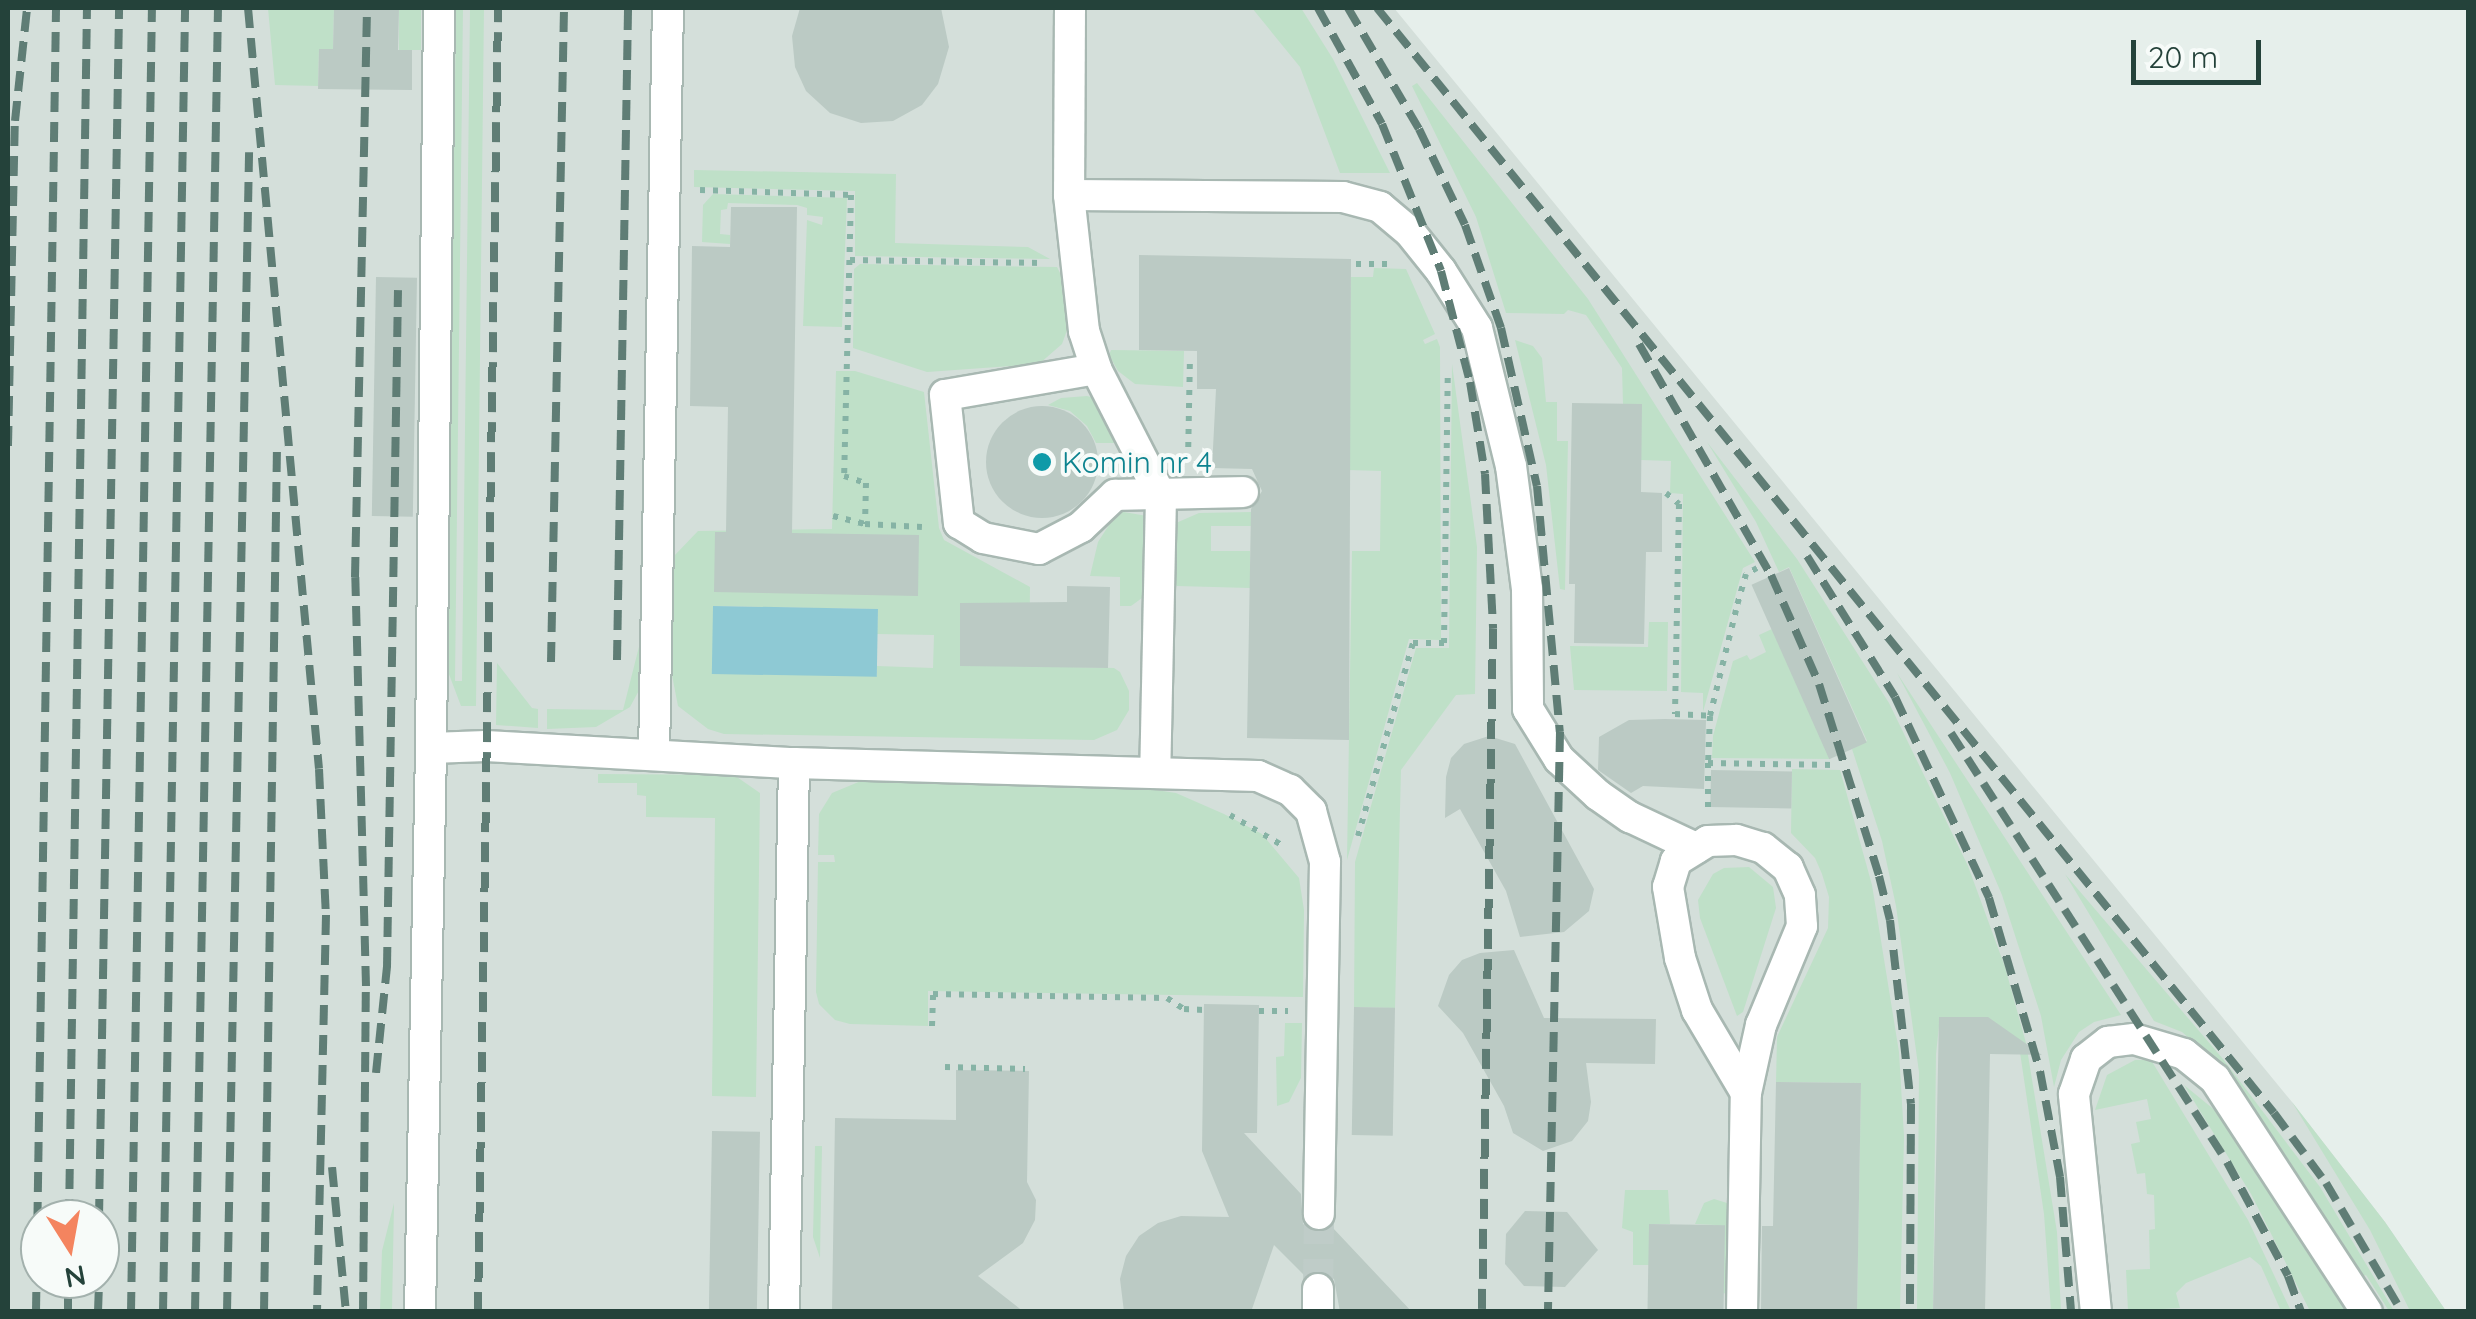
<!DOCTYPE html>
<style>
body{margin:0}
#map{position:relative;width:2476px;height:1319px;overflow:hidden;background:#e6efeb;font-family:Quicksand,sans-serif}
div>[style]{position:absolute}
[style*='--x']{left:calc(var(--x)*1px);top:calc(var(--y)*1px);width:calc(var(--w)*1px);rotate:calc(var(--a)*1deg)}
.built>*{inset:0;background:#d4dfda}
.green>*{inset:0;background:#bfe0c8;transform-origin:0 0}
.water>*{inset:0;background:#8ec9d4;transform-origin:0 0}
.building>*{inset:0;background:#bbcac4;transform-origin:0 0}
.round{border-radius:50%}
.minor-tunnel>*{height:30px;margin-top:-15px;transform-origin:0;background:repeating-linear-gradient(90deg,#bfccc8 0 30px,transparent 0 45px)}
.path>*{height:6px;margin-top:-3px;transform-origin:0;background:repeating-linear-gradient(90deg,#86b3a5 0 5px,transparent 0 13px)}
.roads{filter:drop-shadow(2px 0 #a8b8b2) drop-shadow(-2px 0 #a8b8b2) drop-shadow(0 2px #a8b8b2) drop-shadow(0 -2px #a8b8b2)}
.minor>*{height:30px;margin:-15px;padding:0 15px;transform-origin:15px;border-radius:15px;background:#fff}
.rail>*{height:8px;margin-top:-4px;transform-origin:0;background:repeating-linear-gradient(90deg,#5f7d75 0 20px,transparent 0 30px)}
.dots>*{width:28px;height:28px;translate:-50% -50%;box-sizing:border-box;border:5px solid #f7fbf9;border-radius:50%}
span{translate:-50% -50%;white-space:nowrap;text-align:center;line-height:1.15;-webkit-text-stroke:8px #f7fbf9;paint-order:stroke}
.culture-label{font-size:30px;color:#0d838f}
.left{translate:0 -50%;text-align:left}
.frame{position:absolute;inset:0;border:10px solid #24423a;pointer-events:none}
.north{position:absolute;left:20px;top:1199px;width:100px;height:100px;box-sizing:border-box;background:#f7fbf9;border:2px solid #a3b1ad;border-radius:50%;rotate:169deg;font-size:28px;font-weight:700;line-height:40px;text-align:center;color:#24423a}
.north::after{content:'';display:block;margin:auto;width:35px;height:45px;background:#f4845f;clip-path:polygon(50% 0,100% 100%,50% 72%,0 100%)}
.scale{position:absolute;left:2131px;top:40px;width:130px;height:45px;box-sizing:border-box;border:5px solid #24423a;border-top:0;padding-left:12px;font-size:30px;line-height:35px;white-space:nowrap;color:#24423a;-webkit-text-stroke:8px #f7fbf9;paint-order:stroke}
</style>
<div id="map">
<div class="built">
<i style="clip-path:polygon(evenodd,8px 8px,1394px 8px,2292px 1102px,2385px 1222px,2446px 1311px,8px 1312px,8px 8px,40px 1219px,100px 1219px,100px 1279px,40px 1279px,40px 1219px)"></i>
</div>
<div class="green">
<i style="clip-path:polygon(268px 8px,334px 8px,333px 49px,319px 49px,318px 86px,275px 85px)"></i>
<i style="left:399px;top:8px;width:22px;height:42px"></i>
<i style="clip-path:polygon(456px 8px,463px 8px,455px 681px,462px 681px,470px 8px,484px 8px,476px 706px,461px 706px,447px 669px)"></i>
<i style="clip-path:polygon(1252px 8px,1301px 8px,1333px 59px,1390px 173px,1340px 173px,1300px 67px)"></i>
<i style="clip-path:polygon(1417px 83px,1588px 299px,1755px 562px,1743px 568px,1703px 712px,1703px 693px,1681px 692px,1683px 494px,1670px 493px,1671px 461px,1641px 460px,1623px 404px,1622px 368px,1586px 315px,1568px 310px,1564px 314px,1506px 313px,1476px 217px,1412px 86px)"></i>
<i style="clip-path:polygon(694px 170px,896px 174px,895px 243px,1028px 247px,1050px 259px,855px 256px,855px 191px,694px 187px)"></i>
<i style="clip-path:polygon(713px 194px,847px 198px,842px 327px,803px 326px,807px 220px,822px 225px,823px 217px,807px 215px,807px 208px,797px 205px,728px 203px,727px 209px,721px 210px,720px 234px,730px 235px,730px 244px,702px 242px,703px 205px)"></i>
<i style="clip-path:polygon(860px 264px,1057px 267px,1067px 287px,1069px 325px,1062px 344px,1039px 364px,927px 372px,853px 348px,854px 269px)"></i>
<i style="clip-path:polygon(1374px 268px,1406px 269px,1435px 334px,1423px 340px,1425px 344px,1437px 339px,1440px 347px,1441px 640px,1409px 639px,1347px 860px,1352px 551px,1380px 551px,1381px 471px,1348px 470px,1351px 277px,1373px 277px)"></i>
<i style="clip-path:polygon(1515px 340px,1533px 346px,1542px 358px,1546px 402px,1557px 402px,1557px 441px,1568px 441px,1565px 590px,1560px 589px,1546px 465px)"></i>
<i style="clip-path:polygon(1111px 350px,1184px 351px,1183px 387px,1135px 384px,1118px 371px,1109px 355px)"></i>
<i style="clip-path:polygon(1452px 364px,1477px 547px,1475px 694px,1456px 695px,1401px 770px,1395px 1008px,1354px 1007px,1355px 862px,1416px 648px,1449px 648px)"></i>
<i style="clip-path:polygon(evenodd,836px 371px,855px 371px,924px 392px,939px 528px,944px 540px,1030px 587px,1029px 666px,1114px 668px,1120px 672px,1129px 691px,1129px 710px,1117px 730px,1094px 740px,724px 734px,708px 729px,678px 706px,671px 670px,674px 556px,698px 531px,832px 529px,836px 371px,960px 604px,1002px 666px,960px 665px,960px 604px,836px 371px,714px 606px,878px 609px,877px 634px,934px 635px,933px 668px,877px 666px,877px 676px,714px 606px)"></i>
<i style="clip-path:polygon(1087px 396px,1095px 398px,1122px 443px,1096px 443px,1087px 426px,1070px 411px,1048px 405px,1061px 398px)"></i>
<i style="clip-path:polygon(1707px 442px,1797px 559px,1889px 703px,1968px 866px,2005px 967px,2026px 1043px,2057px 1232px,2061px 1311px,2051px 1311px,2044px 1214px,2018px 1039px,1988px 1018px,1940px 1017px,1936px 1054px,1933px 1311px,1917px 1311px,1919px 1072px,1896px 906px,1882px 841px,1852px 749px,1867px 741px,1789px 567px,1779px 572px,1756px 522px)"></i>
<i style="clip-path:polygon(1118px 511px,1147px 516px,1145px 586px,1142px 598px,1131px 606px,1120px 606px,1120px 577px,1090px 576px,1098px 542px)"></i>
<i style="clip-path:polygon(1251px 512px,1251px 526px,1211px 526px,1211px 551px,1250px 551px,1250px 588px,1177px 586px,1171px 579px,1176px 523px,1199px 513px)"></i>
<i style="clip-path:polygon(1649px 622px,1668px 622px,1667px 691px,1574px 690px,1570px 646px,1648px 647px)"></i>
<i style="clip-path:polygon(644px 627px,643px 683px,630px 707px,596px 727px,547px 729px,547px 709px,623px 710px)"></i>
<i style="clip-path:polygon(1772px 629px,1830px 759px,1712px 758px,1713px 736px,1733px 661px,1747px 655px,1750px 660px,1766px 652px,1759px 635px)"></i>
<i style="clip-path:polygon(497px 663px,532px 708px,538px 709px,538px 728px,496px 725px)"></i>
<i style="clip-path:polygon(1897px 673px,2121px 1015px,2094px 1022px,2079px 1032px,2061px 1060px,2054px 1087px,2041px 1016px,2002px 895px,1950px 773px)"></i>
<i style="clip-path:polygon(1792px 769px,1840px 770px,1872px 885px,1899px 1052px,1904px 1136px,1900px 1311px,1857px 1311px,1861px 1083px,1776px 1082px,1777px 1037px,1828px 928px,1829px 897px,1822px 874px,1815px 858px,1791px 833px)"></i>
<i style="clip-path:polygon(598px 774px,734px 775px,760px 793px,756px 1097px,712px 1096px,715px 818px,646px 817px,646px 796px,637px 795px,637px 783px,598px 783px)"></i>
<i style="clip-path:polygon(861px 781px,1156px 790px,1176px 793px,1224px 814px,1262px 834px,1299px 878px,1304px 910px,1303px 997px,928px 991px,928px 1026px,850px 1024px,835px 1020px,819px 1004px,816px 992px,818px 862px,835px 862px,834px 855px,818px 855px,819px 814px,832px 793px)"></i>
<i style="clip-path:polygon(1749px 867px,1773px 887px,1776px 908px,1743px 1012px,1737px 1016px,1700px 918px,1698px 900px,1713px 874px,1724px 868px)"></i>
<i style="clip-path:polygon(2065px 874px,2223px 1059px,2320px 1187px,2394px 1311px,2389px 1311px,2366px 1275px,2360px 1277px,2292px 1167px,2222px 1068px,2182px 1032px,2154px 1021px)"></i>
<i style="clip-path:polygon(1285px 1023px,1302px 1023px,1301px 1078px,1289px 1102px,1277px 1106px,1276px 1057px,1284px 1056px)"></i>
<i style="clip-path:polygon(2135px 1060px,2151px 1060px,2248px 1220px,2291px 1311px,2281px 1311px,2261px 1266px,2250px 1257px,2186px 1283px,2176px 1293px,2180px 1308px,2128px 1311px,2126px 1270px,2150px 1269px,2149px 1230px,2155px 1229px,2154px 1195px,2147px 1194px,2145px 1173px,2137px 1174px,2131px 1144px,2140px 1142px,2136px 1122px,2151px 1119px,2147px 1099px,2095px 1110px,2107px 1075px)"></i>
<i style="clip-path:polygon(2184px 1085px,2222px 1116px,2352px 1309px,2310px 1311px,2251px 1194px)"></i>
<i style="clip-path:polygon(2292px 1102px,2385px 1222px,2446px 1311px,2410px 1311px,2370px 1230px)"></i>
<i style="clip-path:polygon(815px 1146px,822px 1146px,820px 1258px,813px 1237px)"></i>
<i style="clip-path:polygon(1625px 1190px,1668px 1190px,1670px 1224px,1649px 1224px,1649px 1265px,1633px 1265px,1633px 1232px,1622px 1228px)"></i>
<i style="clip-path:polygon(1714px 1199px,1727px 1203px,1731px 1214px,1732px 1294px,1721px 1293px,1715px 1225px,1695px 1224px,1704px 1203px)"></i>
<i style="clip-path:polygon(394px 1203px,392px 1311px,380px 1311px,382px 1251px)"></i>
</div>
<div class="water">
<i style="left:713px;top:606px;width:165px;height:68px;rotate:1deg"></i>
</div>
<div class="building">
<i style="clip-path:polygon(334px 8px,399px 8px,398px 50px,412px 50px,412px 90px,318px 89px,319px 49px,333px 49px)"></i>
<i style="clip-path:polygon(800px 8px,941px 8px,949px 47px,938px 84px,922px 105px,893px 121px,861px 123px,830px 113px,806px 91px,795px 67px,792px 36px)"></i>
<i style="clip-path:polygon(731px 207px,797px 207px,792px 533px,919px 535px,918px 596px,714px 592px,715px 532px,726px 532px,728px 407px,690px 406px,692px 246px,730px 247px)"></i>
<i style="clip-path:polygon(1139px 255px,1351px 259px,1349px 740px,1247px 738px,1251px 509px,1262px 491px,1252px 469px,1212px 468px,1216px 389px,1197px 389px,1197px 351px,1139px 350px)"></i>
<i style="left:376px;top:277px;width:41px;height:239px;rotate:1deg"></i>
<i style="clip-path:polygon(1572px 403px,1642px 404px,1641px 492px,1662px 493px,1662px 552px,1646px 552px,1644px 644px,1574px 643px,1575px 584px,1569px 584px)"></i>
<i class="round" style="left:986px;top:406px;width:112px;height:112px"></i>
<i style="left:1789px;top:568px;width:191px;height:41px;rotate:66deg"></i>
<i style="clip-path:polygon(1067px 586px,1110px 587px,1108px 668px,960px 666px,960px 603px,1067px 602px)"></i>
<i style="clip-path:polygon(1665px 719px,1706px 720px,1704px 789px,1643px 786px,1631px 793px,1598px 770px,1599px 737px,1629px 720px)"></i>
<i style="clip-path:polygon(1489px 736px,1515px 744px,1594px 889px,1589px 911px,1564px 932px,1520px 937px,1506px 891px,1460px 809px,1445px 818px,1446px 777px,1451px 758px,1464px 744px)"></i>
<i style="left:1711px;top:770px;width:81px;height:37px;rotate:1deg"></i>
<i style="clip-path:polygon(1514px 950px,1544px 1018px,1656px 1019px,1655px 1064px,1586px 1063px,1591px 1102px,1588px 1121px,1572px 1141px,1543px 1151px,1513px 1133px,1504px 1106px,1463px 1033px,1438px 1006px,1449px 975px,1462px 960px,1480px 953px)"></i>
<i style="clip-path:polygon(1204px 1004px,1259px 1005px,1257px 1133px,1244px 1133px,1301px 1194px,1303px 1224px,1318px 1233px,1332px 1227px,1412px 1312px,1340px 1312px,1334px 1279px,1319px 1270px,1305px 1276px,1274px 1245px,1251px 1312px,1124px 1312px,1120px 1279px,1126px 1256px,1139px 1236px,1158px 1223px,1181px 1216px,1229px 1217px,1202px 1151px)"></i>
<i style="left:1354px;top:1007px;width:41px;height:128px;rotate:1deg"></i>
<i style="clip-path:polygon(1939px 1017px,1988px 1017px,2042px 1055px,1990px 1054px,1985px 1312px,1933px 1312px)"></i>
<i style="clip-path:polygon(956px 1070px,1029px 1071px,1027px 1182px,1036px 1200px,1035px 1220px,1023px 1243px,978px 1276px,1024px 1312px,832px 1312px,835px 1118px,956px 1120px)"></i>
<i style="clip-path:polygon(1776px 1082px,1861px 1083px,1857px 1312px,1761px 1312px,1762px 1226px,1773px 1226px)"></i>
<i style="left:712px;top:1131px;width:48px;height:181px;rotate:1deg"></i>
<i style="clip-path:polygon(1525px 1211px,1567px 1212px,1598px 1250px,1565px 1287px,1524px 1286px,1505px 1264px,1506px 1234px)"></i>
<i style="left:1649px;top:1224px;width:76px;height:88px;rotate:1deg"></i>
</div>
<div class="minor-tunnel">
<i style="--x:1318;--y:1289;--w:75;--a:-89.2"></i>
</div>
<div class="path">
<i style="--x:700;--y:190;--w:151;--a:1.9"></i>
<i style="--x:851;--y:195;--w:281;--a:91.4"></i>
<i style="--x:844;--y:476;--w:23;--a:18"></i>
<i style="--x:866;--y:483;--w:41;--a:91.4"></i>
<i style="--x:850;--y:260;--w:193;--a:0.9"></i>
<i style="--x:1356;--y:264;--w:32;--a:0"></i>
<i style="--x:1188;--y:460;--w:104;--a:-88.9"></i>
<i style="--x:1666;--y:493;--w:17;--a:40"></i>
<i style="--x:1679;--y:504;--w:210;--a:91.1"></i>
<i style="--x:1675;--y:714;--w:35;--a:3"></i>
<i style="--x:833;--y:516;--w:33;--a:14"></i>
<i style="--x:865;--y:524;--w:57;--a:3"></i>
<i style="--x:1757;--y:568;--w:13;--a:151"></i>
<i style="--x:1746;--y:574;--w:37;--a:106"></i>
<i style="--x:1736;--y:610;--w:109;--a:103.8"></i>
<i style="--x:1710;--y:716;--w:47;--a:92.4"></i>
<i style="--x:1708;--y:763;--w:125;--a:0.9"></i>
<i style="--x:1708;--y:807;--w:44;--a:-90"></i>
<i style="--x:1230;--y:815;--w:58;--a:30.1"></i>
<i style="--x:1358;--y:836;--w:201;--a:-74.1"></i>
<i style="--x:1413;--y:643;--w:31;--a:0"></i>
<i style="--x:1444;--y:643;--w:270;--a:-89.2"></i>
<i style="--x:1259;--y:1011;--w:29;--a:0"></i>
<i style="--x:932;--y:1026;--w:32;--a:-88"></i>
<i style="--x:933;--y:994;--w:234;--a:1"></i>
<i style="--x:1167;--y:998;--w:20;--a:33"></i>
<i style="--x:1184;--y:1009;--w:20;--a:3"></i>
<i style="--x:945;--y:1067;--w:80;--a:1.4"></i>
</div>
<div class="roads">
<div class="minor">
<i style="--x:439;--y:8;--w:740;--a:90.62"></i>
<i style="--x:431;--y:748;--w:55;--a:-2.1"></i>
<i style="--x:486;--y:746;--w:308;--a:3.2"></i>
<i style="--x:794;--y:763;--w:549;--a:91.04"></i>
<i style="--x:1070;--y:8;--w:187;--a:90.3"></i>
<i style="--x:1069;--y:195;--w:274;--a:0.4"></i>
<i style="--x:1343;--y:197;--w:38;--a:15"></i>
<i style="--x:1380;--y:207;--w:38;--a:40"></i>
<i style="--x:1409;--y:231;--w:51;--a:51.3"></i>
<i style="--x:1441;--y:271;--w:67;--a:57.7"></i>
<i style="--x:1477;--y:328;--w:142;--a:76.2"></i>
<i style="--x:1511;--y:466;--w:124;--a:82.6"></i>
<i style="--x:1527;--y:589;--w:120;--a:89.5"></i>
<i style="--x:1528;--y:709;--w:59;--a:58.2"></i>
<i style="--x:1559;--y:759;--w:53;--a:42.7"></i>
<i style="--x:1598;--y:795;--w:39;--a:35"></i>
<i style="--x:1630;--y:817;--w:73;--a:25.2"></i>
<i style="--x:1069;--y:195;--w:137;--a:83.7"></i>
<i style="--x:1084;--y:331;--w:40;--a:72"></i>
<i style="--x:1096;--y:369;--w:143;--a:62.9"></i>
<i style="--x:1161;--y:496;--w:277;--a:91.2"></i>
<i style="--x:1096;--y:369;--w:153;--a:170.2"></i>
<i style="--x:945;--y:395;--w:129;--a:83.8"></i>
<i style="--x:959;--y:523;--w:28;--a:32"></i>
<i style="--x:983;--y:538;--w:57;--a:11.1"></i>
<i style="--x:1039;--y:549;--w:47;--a:-27.6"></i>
<i style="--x:1081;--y:527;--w:47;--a:-43.3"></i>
<i style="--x:1115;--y:495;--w:128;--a:-1.3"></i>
<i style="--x:654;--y:755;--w:747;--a:-88.93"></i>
<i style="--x:794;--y:763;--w:464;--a:1.6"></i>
<i style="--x:1258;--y:776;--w:35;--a:24"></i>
<i style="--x:1290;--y:790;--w:30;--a:45"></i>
<i style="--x:1311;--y:811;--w:53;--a:74.6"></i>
<i style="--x:1325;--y:862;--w:352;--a:91"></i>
<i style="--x:420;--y:1312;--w:564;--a:-88.88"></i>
<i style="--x:1318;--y:1312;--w:23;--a:-90"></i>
<i style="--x:1742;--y:1312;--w:219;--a:-89"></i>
<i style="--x:1746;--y:1093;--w:70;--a:-77.6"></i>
<i style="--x:1761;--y:1025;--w:107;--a:-67.5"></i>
<i style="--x:1802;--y:926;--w:31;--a:-94"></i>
<i style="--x:1800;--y:895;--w:30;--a:-114"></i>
<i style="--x:1788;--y:868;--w:32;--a:-141"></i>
<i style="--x:1763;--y:848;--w:28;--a:-163"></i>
<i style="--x:1736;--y:840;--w:28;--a:178"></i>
<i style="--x:1708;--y:841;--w:38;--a:148"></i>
<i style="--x:1676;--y:861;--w:27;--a:107"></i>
<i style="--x:1668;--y:887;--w:72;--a:80.4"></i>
<i style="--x:1680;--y:958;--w:55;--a:71.9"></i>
<i style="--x:1697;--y:1010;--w:96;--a:59.4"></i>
<i style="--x:2096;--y:1312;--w:219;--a:-95.8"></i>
<i style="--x:2074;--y:1094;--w:37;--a:-71"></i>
<i style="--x:2086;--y:1059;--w:28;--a:-38"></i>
<i style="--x:2108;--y:1042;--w:26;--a:-7"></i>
<i style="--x:2134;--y:1039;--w:52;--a:16.7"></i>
<i style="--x:2184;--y:1054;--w:40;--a:39"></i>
<i style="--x:2215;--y:1079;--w:278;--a:56.9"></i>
</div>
</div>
<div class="rail">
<i style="--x:248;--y:8;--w:764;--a:84.67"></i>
<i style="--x:319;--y:769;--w:146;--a:87.3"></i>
<i style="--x:326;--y:915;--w:397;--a:91.3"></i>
<i style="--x:1318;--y:8;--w:132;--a:61.1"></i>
<i style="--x:1382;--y:124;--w:158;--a:68.1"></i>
<i style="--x:1441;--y:271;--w:115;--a:75.4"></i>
<i style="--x:1470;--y:382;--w:93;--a:80.7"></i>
<i style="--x:1485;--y:474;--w:155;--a:87"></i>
<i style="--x:1493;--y:629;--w:683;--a:90.92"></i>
<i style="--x:1348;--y:8;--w:140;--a:59.6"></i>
<i style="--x:1419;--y:129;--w:106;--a:64.4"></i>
<i style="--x:1465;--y:225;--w:109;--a:70.7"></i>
<i style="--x:1501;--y:328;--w:162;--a:77.2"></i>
<i style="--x:1537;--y:486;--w:247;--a:84.7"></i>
<i style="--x:1560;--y:732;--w:580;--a:91.19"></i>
<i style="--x:1377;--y:8;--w:1423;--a:50.93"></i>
<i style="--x:2274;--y:1113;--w:87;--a:53.4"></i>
<i style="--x:2326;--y:1183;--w:150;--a:59.5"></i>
<i style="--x:1639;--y:344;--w:266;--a:60.3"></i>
<i style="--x:1771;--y:575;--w:119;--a:66.2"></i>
<i style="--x:1819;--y:684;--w:201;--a:72.6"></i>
<i style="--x:1879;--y:876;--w:45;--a:76"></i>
<i style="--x:1890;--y:920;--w:185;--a:83.5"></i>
<i style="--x:1911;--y:1104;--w:208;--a:90.3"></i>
<i style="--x:8;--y:446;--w:325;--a:-88.8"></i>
<i style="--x:15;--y:121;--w:114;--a:-83.9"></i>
<i style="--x:1807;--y:556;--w:166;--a:58"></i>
<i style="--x:1895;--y:697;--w:222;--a:64.9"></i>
<i style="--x:1989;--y:898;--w:180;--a:73.6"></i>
<i style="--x:2040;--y:1071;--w:108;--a:79.3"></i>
<i style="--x:2060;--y:1177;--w:135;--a:85.3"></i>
<i style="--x:617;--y:660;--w:652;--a:-89.03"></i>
<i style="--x:551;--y:662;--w:654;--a:-88.86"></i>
<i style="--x:1951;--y:733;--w:510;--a:57.24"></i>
<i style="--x:2227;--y:1162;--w:129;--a:61.8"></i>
<i style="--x:2288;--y:1276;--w:38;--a:70"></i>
<i style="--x:376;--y:1073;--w:107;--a:-84.1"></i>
<i style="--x:387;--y:967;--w:677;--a:-89.07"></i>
<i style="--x:332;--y:1167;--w:146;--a:84.5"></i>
<i style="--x:69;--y:1219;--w:1211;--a:-89.15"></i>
<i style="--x:99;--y:1219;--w:1211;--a:-89.05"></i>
<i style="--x:36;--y:1312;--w:1304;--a:-89.12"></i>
<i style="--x:68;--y:1312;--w:33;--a:-90"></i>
<i style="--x:98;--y:1312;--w:33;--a:-88"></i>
<i style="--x:131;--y:1312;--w:1304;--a:-89.08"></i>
<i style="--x:163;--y:1312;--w:1304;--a:-89.03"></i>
<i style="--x:195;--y:1312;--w:1304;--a:-88.99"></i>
<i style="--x:227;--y:1312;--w:1160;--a:-88.91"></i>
<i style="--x:264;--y:1312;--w:870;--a:-89.14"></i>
<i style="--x:363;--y:1312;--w:326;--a:-89.5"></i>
<i style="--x:366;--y:986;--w:409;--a:-91.5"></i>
<i style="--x:355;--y:577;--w:569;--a:-88.79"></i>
<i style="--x:478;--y:1312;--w:1304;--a:-89.12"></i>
</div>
<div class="dots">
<i style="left:1042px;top:462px;background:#0f9aa8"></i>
</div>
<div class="culture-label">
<span class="left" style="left:1062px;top:462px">Komin nr 4</span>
</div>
<div class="frame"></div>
<div class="north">N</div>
<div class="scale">20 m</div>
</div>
